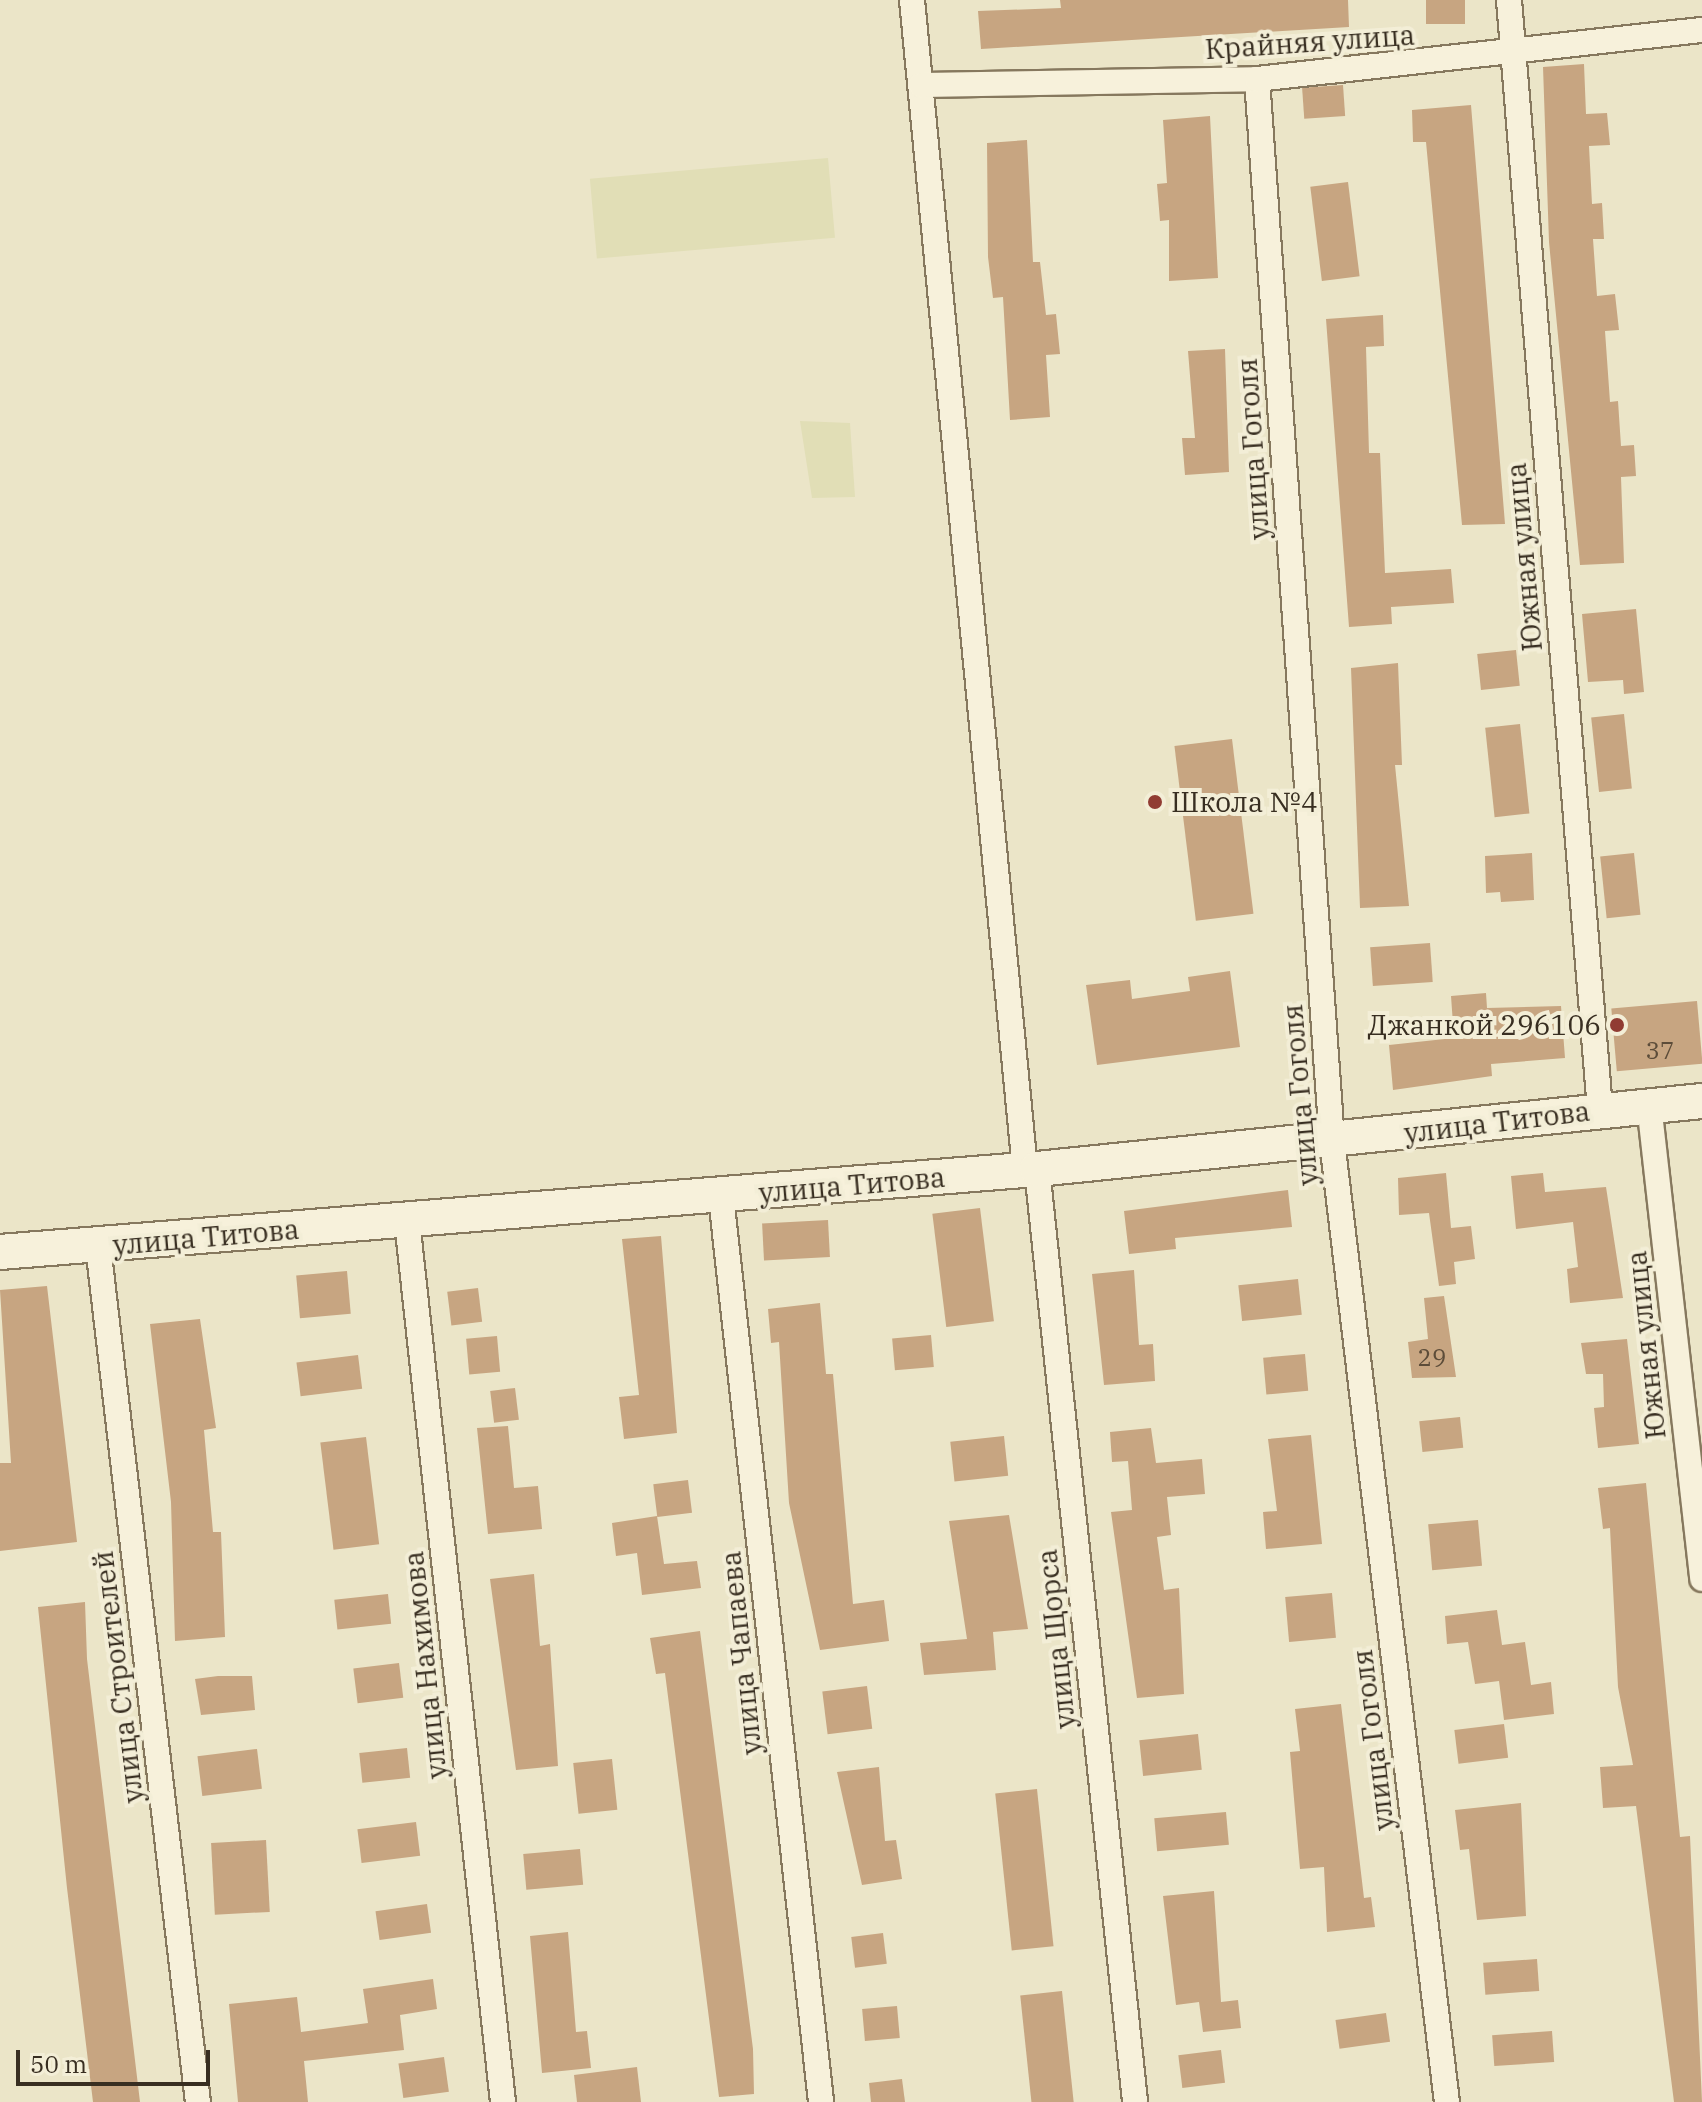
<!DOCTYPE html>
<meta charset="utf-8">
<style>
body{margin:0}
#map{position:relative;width:1702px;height:2102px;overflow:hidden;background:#ebe5c8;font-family:"IBM Plex Serif",serif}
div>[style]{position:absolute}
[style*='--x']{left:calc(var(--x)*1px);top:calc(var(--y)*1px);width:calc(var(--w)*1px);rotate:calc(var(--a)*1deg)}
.farmland>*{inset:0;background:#e1deb6;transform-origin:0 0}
.building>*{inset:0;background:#c7a581;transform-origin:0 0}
.roads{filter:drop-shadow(2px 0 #86785e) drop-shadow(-2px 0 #86785e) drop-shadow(0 2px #86785e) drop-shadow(0 -2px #86785e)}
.street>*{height:24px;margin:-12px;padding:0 12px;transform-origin:12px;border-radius:12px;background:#f7f1db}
.secondary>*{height:34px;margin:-17px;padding:0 17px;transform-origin:17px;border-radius:17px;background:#f7f1db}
.dots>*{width:22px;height:22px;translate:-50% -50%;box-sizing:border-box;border:4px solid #f3eed7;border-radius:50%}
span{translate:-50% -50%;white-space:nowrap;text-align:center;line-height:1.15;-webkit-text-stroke:8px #f3eed7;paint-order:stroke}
.number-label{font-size:24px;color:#5c4c39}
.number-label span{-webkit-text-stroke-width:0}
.street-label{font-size:28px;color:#382e21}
.poi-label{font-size:28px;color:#382e21}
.left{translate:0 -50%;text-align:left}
.right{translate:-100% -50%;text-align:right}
.scale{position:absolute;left:16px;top:2050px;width:194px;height:36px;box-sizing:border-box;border:4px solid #382e21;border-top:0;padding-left:10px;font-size:24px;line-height:28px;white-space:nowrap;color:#382e21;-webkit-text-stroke:6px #f3eed7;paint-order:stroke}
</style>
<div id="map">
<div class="farmland">
<i style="left:828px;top:158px;width:80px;height:239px;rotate:85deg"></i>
<i style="clip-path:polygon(800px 421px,850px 423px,855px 497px,812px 498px)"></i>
</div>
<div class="building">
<i style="clip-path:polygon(1060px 0,1348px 0,1349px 27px,981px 49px,978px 11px,1061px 8px)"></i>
<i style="left:1426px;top:0;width:39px;height:24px"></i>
<i style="clip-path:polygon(1584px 64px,1586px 114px,1607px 113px,1610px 145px,1589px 146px,1592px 204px,1602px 203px,1604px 239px,1593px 239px,1597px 296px,1615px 294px,1619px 330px,1605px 331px,1610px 402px,1618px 401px,1621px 446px,1634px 445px,1636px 476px,1621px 477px,1624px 563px,1580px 565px,1549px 242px,1543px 67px)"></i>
<i style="left:1343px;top:85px;width:31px;height:41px;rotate:86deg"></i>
<i style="clip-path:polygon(1471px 105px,1505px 524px,1462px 525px,1426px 142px,1413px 142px,1412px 110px)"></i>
<i style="clip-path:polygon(1210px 116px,1218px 278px,1169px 281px,1169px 220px,1160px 221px,1157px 184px,1167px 183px,1163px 120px)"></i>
<i style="clip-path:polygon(1027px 140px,1033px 262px,1040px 262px,1046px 315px,1056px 314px,1060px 354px,1046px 355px,1050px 417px,1010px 420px,1003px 297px,993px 298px,988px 257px,987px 143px)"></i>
<i style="left:1348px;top:182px;width:95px;height:38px;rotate:83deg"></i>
<i style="clip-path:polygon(1383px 315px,1384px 346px,1366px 347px,1369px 453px,1380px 453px,1385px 573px,1451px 569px,1454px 603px,1391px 607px,1392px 624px,1349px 627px,1326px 319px)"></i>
<i style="clip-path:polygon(1225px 349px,1229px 472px,1185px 475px,1182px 438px,1195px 438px,1188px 351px)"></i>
<i style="clip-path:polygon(1636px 609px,1644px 692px,1624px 694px,1623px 680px,1588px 682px,1582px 614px)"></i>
<i style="left:1516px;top:650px;width:36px;height:39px;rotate:84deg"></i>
<i style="clip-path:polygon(1398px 663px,1402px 765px,1395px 765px,1409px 906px,1360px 908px,1351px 668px)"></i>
<i style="left:1624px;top:714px;width:75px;height:33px;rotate:84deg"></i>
<i style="left:1520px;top:724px;width:90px;height:35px;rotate:84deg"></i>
<i style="left:1232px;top:739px;width:176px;height:58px;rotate:83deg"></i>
<i style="clip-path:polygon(1532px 853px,1534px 900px,1501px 902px,1500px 892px,1486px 893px,1485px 856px)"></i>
<i style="left:1634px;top:853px;width:62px;height:34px;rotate:84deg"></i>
<i style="left:1430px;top:943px;width:39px;height:60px;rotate:86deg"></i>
<i style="clip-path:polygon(1230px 971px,1240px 1047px,1097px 1065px,1086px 985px,1130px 980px,1132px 999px,1190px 991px,1188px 977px)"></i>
<i style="clip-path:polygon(1486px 993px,1487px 1008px,1561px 1006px,1565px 1058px,1491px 1064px,1492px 1076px,1393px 1090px,1389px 1045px,1454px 1038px,1451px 996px)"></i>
<i style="left:1697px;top:1001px;width:63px;height:86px;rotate:85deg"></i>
<i style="clip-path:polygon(1446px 1173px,1451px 1228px,1471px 1226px,1475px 1259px,1454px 1262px,1456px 1284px,1439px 1286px,1429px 1213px,1399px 1215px,1398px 1178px)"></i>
<i style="clip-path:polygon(1543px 1173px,1545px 1192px,1606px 1187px,1623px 1298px,1570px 1303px,1567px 1269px,1578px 1267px,1573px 1222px,1516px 1229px,1511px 1176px)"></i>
<i style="clip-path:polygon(1288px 1190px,1292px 1227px,1175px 1238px,1176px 1249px,1129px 1254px,1124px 1211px)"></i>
<i style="left:980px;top:1208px;width:114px;height:48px;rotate:83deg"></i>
<i style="left:828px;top:1220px;width:37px;height:66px;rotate:87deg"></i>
<i style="clip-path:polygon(661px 1236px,677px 1433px,624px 1439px,619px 1397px,639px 1395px,622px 1239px)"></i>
<i style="clip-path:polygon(1134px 1270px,1139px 1345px,1153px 1344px,1155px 1381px,1104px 1385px,1092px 1274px)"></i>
<i style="left:347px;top:1271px;width:43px;height:51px;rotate:85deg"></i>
<i style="left:1298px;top:1279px;width:36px;height:60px;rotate:84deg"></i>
<i style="clip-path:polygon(47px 1286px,77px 1542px,0 1551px,0 1463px,11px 1463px,0 1290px)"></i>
<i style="left:478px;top:1288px;width:34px;height:31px;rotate:83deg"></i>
<i style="clip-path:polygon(1444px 1296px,1456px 1377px,1412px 1378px,1408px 1342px,1428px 1339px,1424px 1298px)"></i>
<i style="clip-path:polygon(820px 1303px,826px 1374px,833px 1374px,853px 1604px,884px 1600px,889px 1641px,820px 1650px,789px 1503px,779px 1342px,771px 1343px,768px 1309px)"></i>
<i style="clip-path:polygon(200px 1319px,216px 1428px,204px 1430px,213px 1532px,221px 1532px,225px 1637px,175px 1641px,171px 1502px,150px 1324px)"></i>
<i style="left:931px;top:1335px;width:32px;height:39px;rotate:85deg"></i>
<i style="left:497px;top:1336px;width:36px;height:31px;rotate:85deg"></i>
<i style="clip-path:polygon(1627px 1339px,1639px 1444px,1598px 1448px,1594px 1408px,1604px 1407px,1603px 1374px,1586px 1374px,1581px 1343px)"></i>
<i style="left:1305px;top:1354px;width:37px;height:42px;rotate:85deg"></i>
<i style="left:358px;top:1355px;width:34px;height:62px;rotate:83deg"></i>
<i style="left:515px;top:1388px;width:32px;height:25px;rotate:83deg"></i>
<i style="left:1460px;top:1417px;width:31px;height:41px;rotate:84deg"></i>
<i style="clip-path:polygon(508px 1426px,514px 1488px,538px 1486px,542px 1529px,488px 1534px,477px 1428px)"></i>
<i style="clip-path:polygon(1151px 1428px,1156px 1463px,1202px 1459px,1205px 1494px,1167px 1497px,1171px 1535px,1157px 1537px,1164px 1590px,1179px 1588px,1184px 1694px,1137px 1698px,1111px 1512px,1132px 1510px,1128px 1461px,1112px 1462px,1110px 1432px)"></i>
<i style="clip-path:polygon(1311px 1435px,1322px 1544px,1266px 1549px,1263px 1512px,1277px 1511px,1268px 1439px)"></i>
<i style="left:1004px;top:1436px;width:40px;height:54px;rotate:84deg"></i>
<i style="left:366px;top:1437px;width:108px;height:46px;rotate:83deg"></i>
<i style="left:688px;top:1480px;width:33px;height:35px;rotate:83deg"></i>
<i style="clip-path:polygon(1646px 1483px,1680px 1837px,1690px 1836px,1702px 2102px,1674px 2102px,1636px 1806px,1603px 1808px,1600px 1767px,1633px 1765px,1618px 1687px,1610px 1528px,1603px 1529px,1598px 1488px)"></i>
<i style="clip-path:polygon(1009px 1515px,1028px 1629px,993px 1632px,996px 1670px,924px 1675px,920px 1643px,967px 1639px,949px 1521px)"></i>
<i style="clip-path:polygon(657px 1516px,664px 1564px,697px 1561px,701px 1588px,642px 1595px,637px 1553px,616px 1556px,612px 1523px)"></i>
<i style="left:1478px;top:1520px;width:46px;height:50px;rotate:85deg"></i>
<i style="clip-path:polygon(534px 1574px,540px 1646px,550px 1644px,558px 1766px,516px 1770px,490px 1579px)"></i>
<i style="left:1332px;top:1593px;width:45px;height:47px;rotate:85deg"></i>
<i style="left:388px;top:1594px;width:30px;height:54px;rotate:84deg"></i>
<i style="clip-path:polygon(85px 1602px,87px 1659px,140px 2102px,93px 2102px,67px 1888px,38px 1607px)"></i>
<i style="clip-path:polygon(1497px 1610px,1502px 1645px,1525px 1642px,1531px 1685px,1551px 1682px,1554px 1714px,1504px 1720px,1499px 1681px,1475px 1684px,1468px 1642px,1447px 1644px,1445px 1616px)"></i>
<i style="clip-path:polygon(700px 1631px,753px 2049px,754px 2094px,719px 2097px,665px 1673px,656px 1674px,650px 1638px)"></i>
<i style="left:399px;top:1663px;width:35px;height:46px;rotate:83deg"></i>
<i style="clip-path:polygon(218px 1676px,252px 1676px,255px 1710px,201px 1715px,195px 1679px)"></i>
<i style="left:867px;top:1686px;width:43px;height:45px;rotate:83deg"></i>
<i style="clip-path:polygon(1341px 1704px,1364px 1898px,1371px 1897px,1375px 1927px,1327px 1932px,1324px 1867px,1300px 1869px,1290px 1752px,1300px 1751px,1295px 1709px)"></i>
<i style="left:1504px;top:1724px;width:34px;height:50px;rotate:83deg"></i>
<i style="left:1198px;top:1734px;width:36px;height:59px;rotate:84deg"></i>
<i style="left:407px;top:1748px;width:30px;height:48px;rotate:84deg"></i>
<i style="left:257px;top:1749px;width:40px;height:60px;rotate:83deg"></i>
<i style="left:612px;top:1759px;width:51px;height:39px;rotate:84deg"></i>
<i style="clip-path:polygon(879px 1767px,885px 1841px,896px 1840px,902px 1879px,862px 1885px,837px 1772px)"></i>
<i style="left:1037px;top:1789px;width:158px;height:42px;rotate:84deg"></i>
<i style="clip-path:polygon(1521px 1803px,1526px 1916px,1477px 1920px,1469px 1849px,1460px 1850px,1455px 1810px)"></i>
<i style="left:1226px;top:1812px;width:33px;height:72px;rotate:85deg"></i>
<i style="left:416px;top:1822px;width:34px;height:59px;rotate:83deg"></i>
<i style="left:266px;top:1840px;width:72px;height:55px;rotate:87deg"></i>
<i style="left:580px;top:1849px;width:36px;height:57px;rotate:85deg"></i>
<i style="clip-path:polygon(1214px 1891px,1221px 2002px,1238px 2000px,1241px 2028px,1203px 2032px,1199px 2002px,1176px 2005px,1163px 1896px)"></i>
<i style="left:427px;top:1904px;width:29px;height:52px;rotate:82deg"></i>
<i style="clip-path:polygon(568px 1932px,576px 2032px,587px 2031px,591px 2068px,542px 2073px,530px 1936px)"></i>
<i style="left:883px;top:1933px;width:31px;height:32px;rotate:83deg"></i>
<i style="left:1537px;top:1959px;width:32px;height:54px;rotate:86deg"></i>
<i style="clip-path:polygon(433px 1979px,437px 2009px,400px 2015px,404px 2050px,304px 2061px,308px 2102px,238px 2102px,229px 2004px,297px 1997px,301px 2032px,368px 2023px,363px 1989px)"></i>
<i style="left:1062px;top:1991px;width:112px;height:42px;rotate:84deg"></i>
<i style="left:897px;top:2006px;width:32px;height:35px;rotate:85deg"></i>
<i style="left:1386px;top:2013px;width:29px;height:51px;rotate:82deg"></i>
<i style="left:1552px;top:2031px;width:31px;height:60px;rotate:86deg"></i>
<i style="left:1221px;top:2050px;width:33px;height:43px;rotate:83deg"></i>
<i style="left:444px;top:2057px;width:35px;height:46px;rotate:82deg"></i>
<i style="clip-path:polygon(637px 2067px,641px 2102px,577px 2102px,574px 2075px)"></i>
<i style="clip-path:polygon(902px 2079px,905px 2102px,871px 2102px,869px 2083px)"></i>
</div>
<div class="roads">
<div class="street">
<i style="--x:912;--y:0;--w:1175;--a:84.48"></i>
<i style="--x:1509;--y:0;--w:1114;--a:85.31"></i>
<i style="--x:1257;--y:79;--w:1065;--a:85.96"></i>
<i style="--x:1332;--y:1141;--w:968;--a:83.18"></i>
<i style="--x:921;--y:85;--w:336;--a:-1"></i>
<i style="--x:1257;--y:79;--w:448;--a:-6.3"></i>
<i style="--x:1649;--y:1104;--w:478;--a:83.6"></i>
<i style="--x:1037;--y:1169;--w:938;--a:84"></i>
<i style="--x:721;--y:1197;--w:911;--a:83.69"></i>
<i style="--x:407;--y:1221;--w:886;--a:83.78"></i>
<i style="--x:98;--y:1246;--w:862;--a:83.34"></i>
</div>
<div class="secondary">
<i style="--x:0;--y:1252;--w:1040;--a:-4.58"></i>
<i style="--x:1037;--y:1169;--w:668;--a:-5.84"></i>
</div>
</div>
<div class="dots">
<i style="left:1155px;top:802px;background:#913c33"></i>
<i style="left:1617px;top:1025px;background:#913c33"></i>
</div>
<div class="number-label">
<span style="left:1660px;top:1051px">37</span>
<span style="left:1432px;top:1358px">29</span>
</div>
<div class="street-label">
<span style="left:1310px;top:42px;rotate:-4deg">Крайняя улица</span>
<span style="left:1253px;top:449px;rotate:-94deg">улица Гоголя</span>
<span style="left:1524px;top:557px;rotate:-95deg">Южная улица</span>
<span style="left:1300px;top:1095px;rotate:-95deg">улица Гоголя</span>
<span style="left:1497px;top:1122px;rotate:-7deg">улица Титова</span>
<span style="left:852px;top:1185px;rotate:-5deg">улица Титова</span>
<span style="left:206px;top:1237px;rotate:-5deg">улица Титова</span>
<span style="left:1646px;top:1345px;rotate:-96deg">Южная улица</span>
<span style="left:1056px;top:1639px;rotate:-96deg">улица Щорса</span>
<span style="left:741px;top:1653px;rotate:-96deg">улица Чапаева</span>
<span style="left:425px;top:1665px;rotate:-96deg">улица Нахимова</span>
<span style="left:118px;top:1677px;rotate:-97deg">улица Строителей</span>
<span style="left:1373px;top:1740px;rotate:-97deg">улица Гоголя</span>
</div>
<div class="poi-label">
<span class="left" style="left:1171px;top:802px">Школа №4</span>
<span class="right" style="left:1601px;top:1025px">Джанкой 296106</span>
</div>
<div class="scale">50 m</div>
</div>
